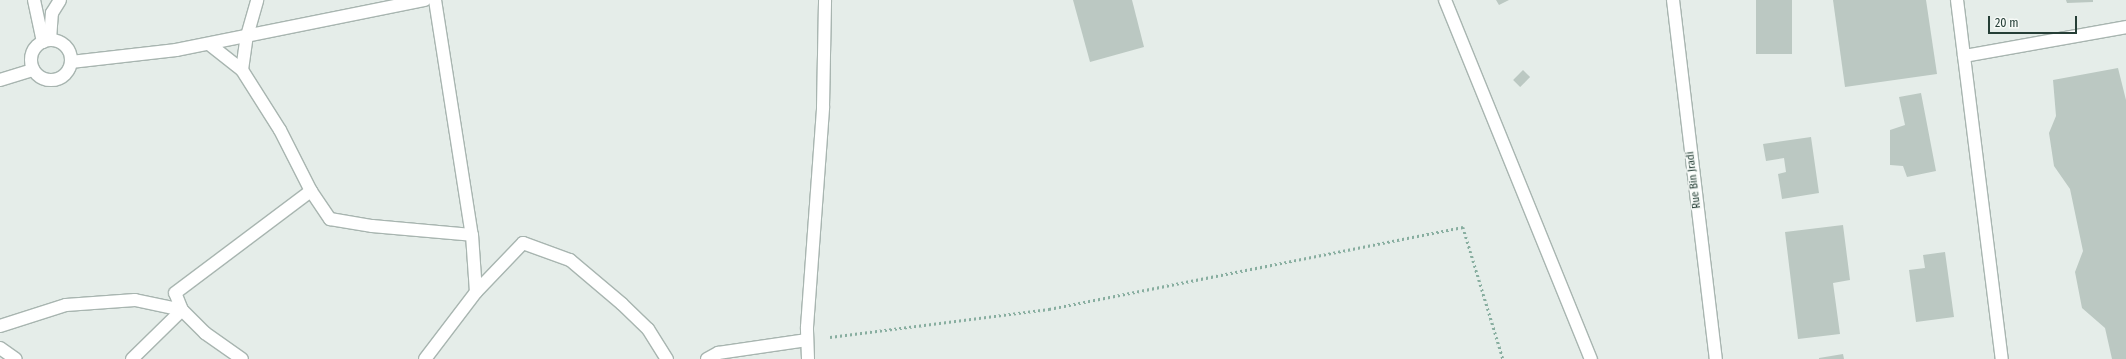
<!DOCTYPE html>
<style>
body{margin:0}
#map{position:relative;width:2126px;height:359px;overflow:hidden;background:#e5ede9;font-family:"Fira Sans Condensed",sans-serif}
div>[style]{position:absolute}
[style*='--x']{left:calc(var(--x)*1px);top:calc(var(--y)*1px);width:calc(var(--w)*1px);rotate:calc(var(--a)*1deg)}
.building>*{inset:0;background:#bbc8c2;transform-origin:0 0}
.path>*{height:2.5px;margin-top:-1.25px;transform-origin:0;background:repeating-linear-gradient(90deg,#88aea0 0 2px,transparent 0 5px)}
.roads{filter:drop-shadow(1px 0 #a8b5b0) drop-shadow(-1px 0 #a8b5b0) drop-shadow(0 1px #a8b5b0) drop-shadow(0 -1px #a8b5b0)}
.street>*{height:12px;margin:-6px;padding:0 6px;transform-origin:6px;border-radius:6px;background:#fff}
.street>.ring{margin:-6px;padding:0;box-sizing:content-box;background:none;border:12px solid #fff;border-radius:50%}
span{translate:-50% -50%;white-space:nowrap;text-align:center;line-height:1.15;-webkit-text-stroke:3px #f6faf7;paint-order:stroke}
.street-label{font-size:11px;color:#253e36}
.scale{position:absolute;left:1988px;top:16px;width:89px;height:18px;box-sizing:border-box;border:2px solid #253e36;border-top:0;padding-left:5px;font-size:12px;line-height:14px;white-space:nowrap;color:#253e36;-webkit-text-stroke:3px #f6faf7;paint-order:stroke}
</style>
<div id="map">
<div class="building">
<i style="clip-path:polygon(1073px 0,1132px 0,1144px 47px,1090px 62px)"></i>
<i style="clip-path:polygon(1496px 0,1509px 0,1499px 5px)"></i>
<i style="left:1756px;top:0;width:36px;height:54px"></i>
<i style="clip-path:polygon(1833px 0,1926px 0,1937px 74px,1845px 87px)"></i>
<i style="clip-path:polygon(2066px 0,2093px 0,2093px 2px,2067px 3px)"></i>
<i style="clip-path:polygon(2118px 68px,2126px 100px,2126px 359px,2112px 359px,2105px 328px,2082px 308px,2075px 272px,2083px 251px,2070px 189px,2054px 166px,2049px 133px,2056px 116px,2053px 80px)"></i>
<i style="left:1523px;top:70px;width:10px;height:14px;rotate:45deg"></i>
<i style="clip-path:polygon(1921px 93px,1936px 171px,1907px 177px,1903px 166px,1890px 165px,1890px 130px,1905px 125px,1899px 97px)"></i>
<i style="clip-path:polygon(1811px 137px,1819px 193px,1782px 199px,1778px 174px,1786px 172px,1784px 158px,1766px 161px,1763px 144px)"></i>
<i style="clip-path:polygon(1843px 225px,1850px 280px,1833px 283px,1840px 334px,1798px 339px,1785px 232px)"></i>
<i style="clip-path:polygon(1945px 252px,1954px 317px,1916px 322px,1909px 270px,1925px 268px,1923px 255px)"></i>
<i style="clip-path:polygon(1843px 354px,1844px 359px,1819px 359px,1819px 358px)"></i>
</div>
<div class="path">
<i style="--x:830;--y:337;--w:221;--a:-7.3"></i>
<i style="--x:1049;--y:309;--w:422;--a:-11.2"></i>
<i style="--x:1463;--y:227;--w:138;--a:73.1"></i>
</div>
<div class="roads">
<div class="street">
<i style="--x:34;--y:0;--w:43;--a:77.9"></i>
<i style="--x:435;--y:0;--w:238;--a:81.1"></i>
<i style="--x:1445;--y:0;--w:388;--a:67.9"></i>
<i style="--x:1673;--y:0;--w:362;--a:83.2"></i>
<i style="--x:1957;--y:0;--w:362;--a:82.9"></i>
<i style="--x:50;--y:40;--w:27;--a:-86"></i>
<i style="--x:52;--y:13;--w:15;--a:-58"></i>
<i class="ring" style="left:31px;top:40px;width:28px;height:28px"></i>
<i style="--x:209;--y:44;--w:42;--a:38.2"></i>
<i style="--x:242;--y:70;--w:71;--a:57.7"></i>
<i style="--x:280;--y:130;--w:68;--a:63.1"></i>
<i style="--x:311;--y:191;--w:34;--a:56"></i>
<i style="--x:330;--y:219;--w:43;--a:9.5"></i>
<i style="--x:372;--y:226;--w:100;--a:5.1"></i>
<i style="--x:472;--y:235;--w:57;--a:86"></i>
<i style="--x:1964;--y:56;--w:165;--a:-10.1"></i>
<i style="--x:71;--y:62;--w:106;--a:-6.5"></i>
<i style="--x:176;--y:50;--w:254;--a:-11.4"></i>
<i style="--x:242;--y:70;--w:34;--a:-82"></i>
<i style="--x:247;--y:36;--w:37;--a:-74"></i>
<i style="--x:0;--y:80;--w:34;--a:-17"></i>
<i style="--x:0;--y:326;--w:69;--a:-17.7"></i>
<i style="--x:66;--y:305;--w:69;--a:-4.1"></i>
<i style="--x:135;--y:300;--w:48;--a:12"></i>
<i style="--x:182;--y:310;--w:33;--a:45"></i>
<i style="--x:205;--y:333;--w:45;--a:35.1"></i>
<i style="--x:0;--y:348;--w:19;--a:35"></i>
<i style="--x:132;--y:359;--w:70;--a:-44.4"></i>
<i style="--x:182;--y:310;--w:18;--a:-112"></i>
<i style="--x:175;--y:293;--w:170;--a:-36.9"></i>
<i style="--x:425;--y:359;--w:84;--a:-52.7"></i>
<i style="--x:476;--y:292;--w:68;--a:-46.2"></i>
<i style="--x:523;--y:243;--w:50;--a:19.9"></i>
<i style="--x:570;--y:260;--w:68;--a:40.2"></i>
<i style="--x:622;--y:304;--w:36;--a:44"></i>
<i style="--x:648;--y:329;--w:36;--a:58"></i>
<i style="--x:707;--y:359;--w:13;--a:-29"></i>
<i style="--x:718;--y:353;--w:90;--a:-8.3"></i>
<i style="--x:808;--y:359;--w:32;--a:-92"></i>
<i style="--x:807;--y:327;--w:221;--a:-85.8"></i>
<i style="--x:823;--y:107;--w:107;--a:-88.9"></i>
</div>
</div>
<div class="street-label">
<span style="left:1694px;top:180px;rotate:-97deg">Rue Bin Jradi</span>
</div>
<div class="scale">20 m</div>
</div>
